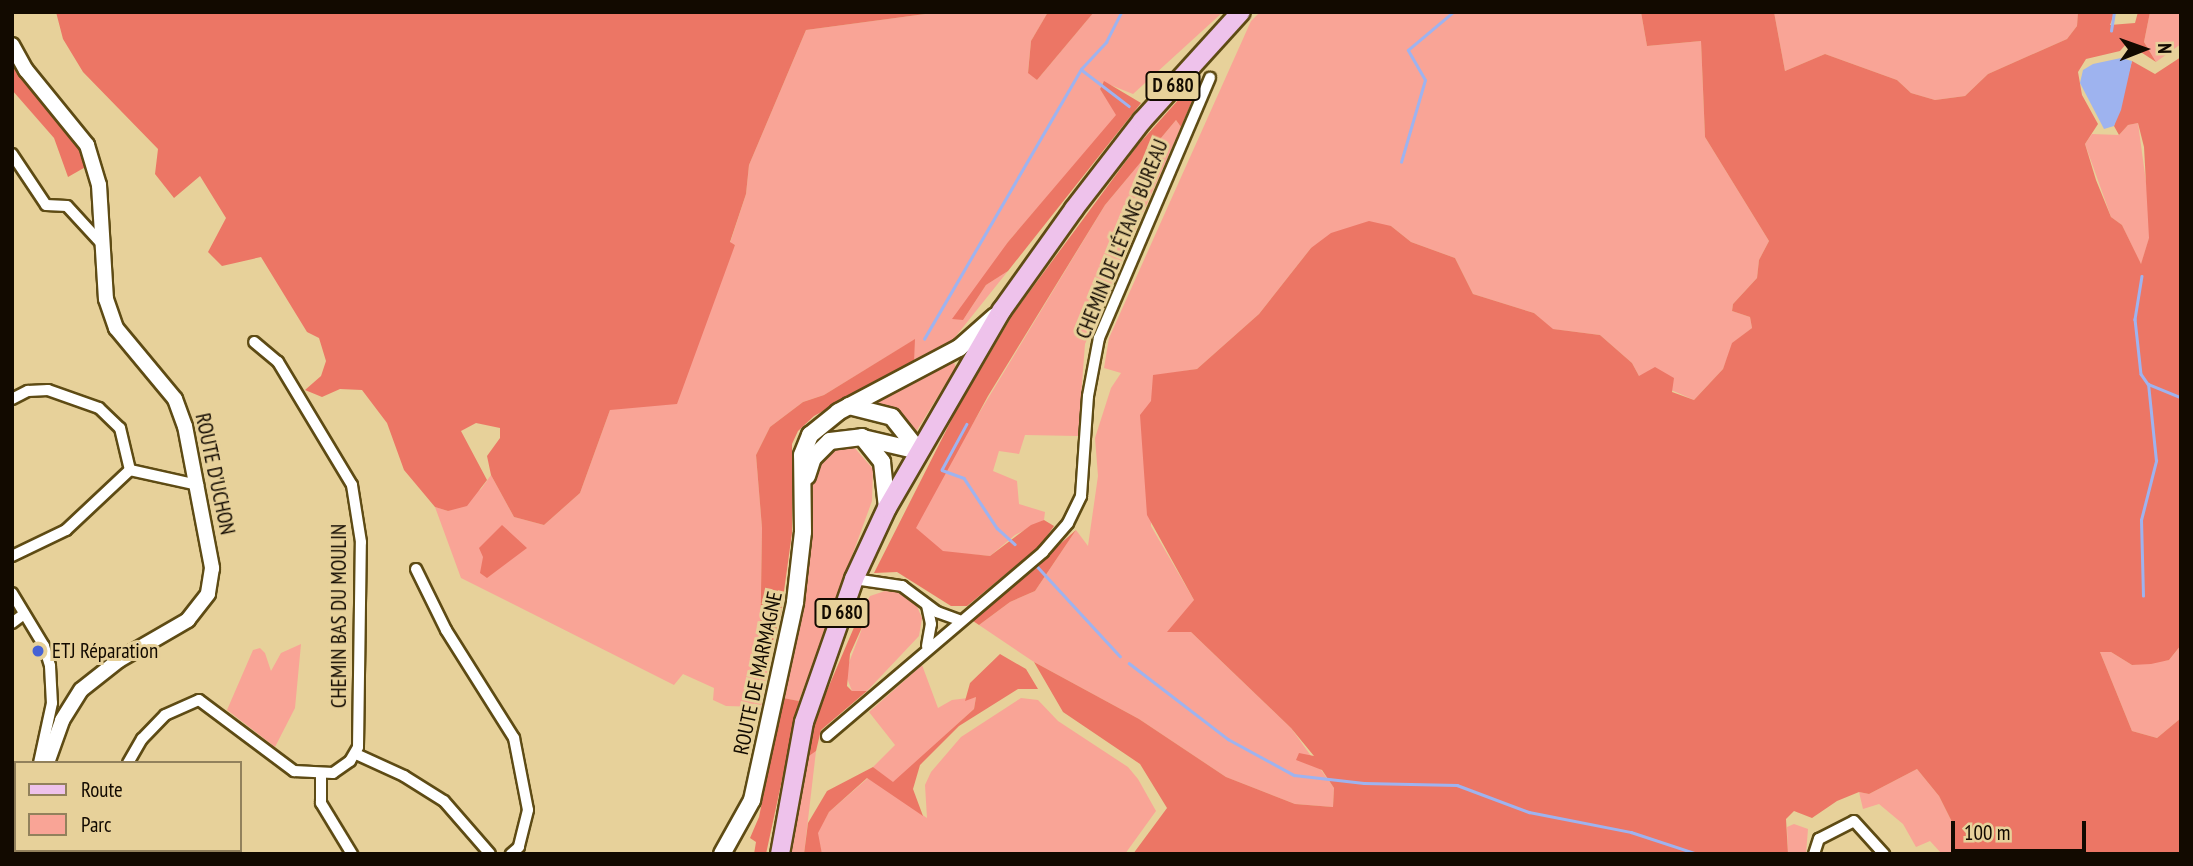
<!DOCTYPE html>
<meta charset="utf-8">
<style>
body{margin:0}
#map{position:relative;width:2193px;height:866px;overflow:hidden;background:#e7d19a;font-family:"PT Sans Narrow",sans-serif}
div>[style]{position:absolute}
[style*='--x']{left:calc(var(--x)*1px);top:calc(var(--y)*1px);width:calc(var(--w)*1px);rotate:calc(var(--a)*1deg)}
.green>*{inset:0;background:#f9a496}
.forest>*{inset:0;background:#ec7665}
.water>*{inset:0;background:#9eb3ef}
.stream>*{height:2.5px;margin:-1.25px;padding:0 1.25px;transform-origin:1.25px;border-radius:1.25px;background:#9eb3ef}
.roads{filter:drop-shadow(2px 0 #5e4b14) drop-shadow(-2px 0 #5e4b14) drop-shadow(0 2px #5e4b14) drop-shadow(0 -2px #5e4b14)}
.minor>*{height:10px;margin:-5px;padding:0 5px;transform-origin:5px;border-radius:5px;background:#fff}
.tertiary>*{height:14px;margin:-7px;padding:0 7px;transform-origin:7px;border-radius:7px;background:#fff}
.secondary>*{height:16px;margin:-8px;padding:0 8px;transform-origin:8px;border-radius:8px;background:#fff}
.primary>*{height:18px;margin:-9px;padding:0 9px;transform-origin:9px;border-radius:9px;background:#eec2eb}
.dots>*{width:19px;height:19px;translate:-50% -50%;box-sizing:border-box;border:4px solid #e7d19a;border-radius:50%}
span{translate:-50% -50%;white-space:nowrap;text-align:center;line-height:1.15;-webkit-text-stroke:6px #e7d19a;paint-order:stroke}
.shield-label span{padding:2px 5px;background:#e7d19a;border:2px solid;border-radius:5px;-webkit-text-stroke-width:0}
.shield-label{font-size:19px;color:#120a00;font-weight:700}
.street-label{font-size:21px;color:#120a00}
.poi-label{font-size:21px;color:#120a00}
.left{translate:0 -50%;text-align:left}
.frame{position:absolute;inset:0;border:14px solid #120a00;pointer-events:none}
.legend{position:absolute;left:14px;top:761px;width:228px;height:91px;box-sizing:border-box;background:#e7d19a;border:2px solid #92815c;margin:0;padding:9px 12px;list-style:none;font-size:21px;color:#120a00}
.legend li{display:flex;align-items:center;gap:14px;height:35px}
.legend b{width:35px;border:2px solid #92815c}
.north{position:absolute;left:2109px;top:14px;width:70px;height:70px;-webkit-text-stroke:5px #e7d19a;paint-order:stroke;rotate:89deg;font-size:19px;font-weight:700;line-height:28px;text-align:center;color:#120a00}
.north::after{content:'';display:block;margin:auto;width:24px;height:32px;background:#120a00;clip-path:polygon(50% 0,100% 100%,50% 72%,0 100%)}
.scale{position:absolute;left:1951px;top:821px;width:135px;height:32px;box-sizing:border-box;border:4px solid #120a00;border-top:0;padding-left:9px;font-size:21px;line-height:24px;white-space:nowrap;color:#120a00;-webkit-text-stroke:5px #e7d19a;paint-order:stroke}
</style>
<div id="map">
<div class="green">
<i style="clip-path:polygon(940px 12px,1048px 12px,1031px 41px,1028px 72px,1037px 80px,1094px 12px,1223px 12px,1133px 94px,1103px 82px,1100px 89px,1117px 115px,1008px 242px,963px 320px,986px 285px,1008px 271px,952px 341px,914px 362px,914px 340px,824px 395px,803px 402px,770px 427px,756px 455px,762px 528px,760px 654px,772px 644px,761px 707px,726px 706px,713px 700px,714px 688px,683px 674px,674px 685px,461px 578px,435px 507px,448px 511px,481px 489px,491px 475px,514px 517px,544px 525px,580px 493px,610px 410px,735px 245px,730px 243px,746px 194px,749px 165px,806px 30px)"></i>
<i style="clip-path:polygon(1260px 12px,1641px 12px,1647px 46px,1701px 41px,1705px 137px,1769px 241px,1759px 260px,1757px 278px,1733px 304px,1732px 311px,1750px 317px,1752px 328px,1733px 343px,1723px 369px,1694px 400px,1639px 376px,1632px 363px,1600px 335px,1552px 329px,1534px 313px,1473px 294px,1455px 258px,1411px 242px,1391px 226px,1311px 248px,1259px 314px,1197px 369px,1153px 376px,1151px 526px,1194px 600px,1191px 632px,1291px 728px,1334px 788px,1333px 807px,1295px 804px,1226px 777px,1139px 719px,1034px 662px,979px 625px,1010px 602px,1035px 591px,1076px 530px,1088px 546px,1098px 476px,1095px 438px,1111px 388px,1121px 373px,1104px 368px,1109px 338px,1251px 21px)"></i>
<i style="clip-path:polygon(1774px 12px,2078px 12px,2077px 26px,2067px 39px,1988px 74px,1965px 96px,1935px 100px,1911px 93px,1897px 80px,1825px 54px,1785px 71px)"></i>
<i style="clip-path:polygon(2150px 12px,2181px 12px,2181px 44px,2156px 62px,2144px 42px)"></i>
<i style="clip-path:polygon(1176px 120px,1181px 127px,1085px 344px,1078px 436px,1025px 435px,1019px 454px,999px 451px,993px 471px,1017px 481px,1019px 504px,1045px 512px,1044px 520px,1015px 535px,990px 556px,943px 552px,915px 528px,944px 471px,1105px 205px)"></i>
<i style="clip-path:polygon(2138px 123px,2149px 204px,2149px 239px,2141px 265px,2122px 225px,2111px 217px,2085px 144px,2092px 134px,2119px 135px,2128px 125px)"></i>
<i style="clip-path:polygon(953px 361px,956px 367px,914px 435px,886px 407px,866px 402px)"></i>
<i style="clip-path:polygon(841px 445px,854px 447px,873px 469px,872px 501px,799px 701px,783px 698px,808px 572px,812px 474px,816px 463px)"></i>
<i style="clip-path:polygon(885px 591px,897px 592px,916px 604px,922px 618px,919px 636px,867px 691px,852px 691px,845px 673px,863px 626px,858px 618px,870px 596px)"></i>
<i style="clip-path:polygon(301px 644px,295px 708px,275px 747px,227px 710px,253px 650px,260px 648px,265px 653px,271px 671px,281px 653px)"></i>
<i style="clip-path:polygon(2181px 645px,2181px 718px,2157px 738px,2132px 731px,2100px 652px,2111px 652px,2132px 665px,2169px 660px)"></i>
<i style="clip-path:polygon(922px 665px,938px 708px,952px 700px,976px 697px,974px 709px,893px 783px,873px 767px,895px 745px,869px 712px)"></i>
<i style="clip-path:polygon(1021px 698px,1038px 700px,1058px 721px,1128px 767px,1138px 779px,1156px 811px,1125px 854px,822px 854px,817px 833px,829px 812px,868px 778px,927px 818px,925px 785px,931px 772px,961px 737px)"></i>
<i style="clip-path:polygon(816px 751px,804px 854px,790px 854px,800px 787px,809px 756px)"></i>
<i style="clip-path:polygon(1917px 769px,1939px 796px,1955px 828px,1951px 854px,1942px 854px,1930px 841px,1916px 847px,1903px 824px,1879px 804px,1863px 809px,1859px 792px,1869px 794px)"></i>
<i style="clip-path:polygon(1794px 824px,1808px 829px,1806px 854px,1788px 854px,1787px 827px)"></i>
</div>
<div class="forest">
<i style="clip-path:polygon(56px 12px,940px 12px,806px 30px,749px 165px,746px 194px,730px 242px,735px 245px,677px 404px,610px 410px,580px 493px,544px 525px,514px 517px,491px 475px,487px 456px,500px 438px,500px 428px,476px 423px,461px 431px,487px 480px,467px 506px,448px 511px,435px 507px,404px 470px,387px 423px,362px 390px,340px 389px,322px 397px,305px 390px,321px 376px,326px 361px,319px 338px,307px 332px,261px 257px,222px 266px,208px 252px,226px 218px,200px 176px,174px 198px,155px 174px,158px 149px,83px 72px,63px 39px)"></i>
<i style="clip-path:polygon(1048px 12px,1094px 12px,1037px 80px,1028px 73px,1031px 41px)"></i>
<i style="clip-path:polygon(1641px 12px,1774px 12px,1785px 71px,1825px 54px,1897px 80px,1911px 93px,1935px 100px,1965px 96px,1988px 74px,2067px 39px,2077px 26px,2078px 12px,2115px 12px,2110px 25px,2135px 23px,2138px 12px,2150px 12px,2144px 42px,2156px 62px,2127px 43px,2120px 51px,2086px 59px,2078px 72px,2082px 95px,2098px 124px,2085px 144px,2096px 180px,2111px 217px,2122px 225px,2141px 264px,2149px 238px,2144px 147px,2138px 123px,2128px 125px,2119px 135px,2114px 126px,2132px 61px,2155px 74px,2181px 57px,2181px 645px,2169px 660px,2151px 664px,2132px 665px,2111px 652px,2100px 652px,2132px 731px,2157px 738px,2181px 718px,2181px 854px,1951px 854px,1955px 828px,1939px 796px,1917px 769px,1869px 794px,1859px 792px,1837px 801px,1812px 818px,1794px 811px,1786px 819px,1788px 854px,1133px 854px,1167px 808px,1140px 764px,1063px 712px,1034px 662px,1139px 719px,1226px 777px,1295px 804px,1333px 807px,1334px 788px,1322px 770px,1296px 760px,1299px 753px,1314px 756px,1291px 728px,1191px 632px,1167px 632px,1194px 600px,1147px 515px,1140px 415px,1151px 401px,1153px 375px,1197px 369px,1259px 314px,1311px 248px,1331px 233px,1369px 221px,1391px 226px,1411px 242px,1455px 258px,1473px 294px,1534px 313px,1553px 329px,1600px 335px,1632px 363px,1639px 376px,1655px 367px,1674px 378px,1672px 392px,1694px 400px,1723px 369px,1732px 343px,1752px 328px,1750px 317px,1732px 311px,1733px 304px,1757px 278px,1759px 260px,1769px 241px,1705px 137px,1701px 41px,1647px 46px)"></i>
<i style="clip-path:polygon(12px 57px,69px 128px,89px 165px,68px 177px,54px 138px,12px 90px)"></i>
<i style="clip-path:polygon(1196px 80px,1197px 89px,1181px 127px,1176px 120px,1105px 205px,988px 396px,916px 528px,943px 551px,990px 556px,1031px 525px,1044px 520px,1054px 526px,1040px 546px,967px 606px,951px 606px,897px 572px,874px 573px,956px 411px,1013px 314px,1138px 145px)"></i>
<i style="clip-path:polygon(1104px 81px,1141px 103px,1008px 271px,986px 285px,963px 320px,952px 319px,1008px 242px,1116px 115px,1100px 89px)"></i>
<i style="clip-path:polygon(915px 339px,914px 362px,814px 416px,798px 431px,792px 444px,792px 533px,781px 613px,772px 644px,760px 655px,762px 528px,756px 455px,770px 427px,803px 402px,824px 395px)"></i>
<i style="clip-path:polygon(502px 525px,527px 548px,487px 578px,480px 573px,483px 557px,479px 548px)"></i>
<i style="clip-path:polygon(1076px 530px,1035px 591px,1010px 602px,979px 625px,973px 621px)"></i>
<i style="clip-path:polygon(858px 618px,863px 625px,850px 654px,847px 686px,852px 691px,867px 691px,821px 730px,816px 751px,809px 756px,811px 728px)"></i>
<i style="clip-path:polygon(1000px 654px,1026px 669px,1038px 689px,1018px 689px,959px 726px,920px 765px,913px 789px,923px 816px,867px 778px,829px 812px,818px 833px,822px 854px,804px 854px,808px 823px,827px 791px,873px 767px,893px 782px,974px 709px,976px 697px,965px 701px,970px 683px)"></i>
<i style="clip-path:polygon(783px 698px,799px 701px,766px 854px,754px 854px,756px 842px,750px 838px,759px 817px)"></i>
</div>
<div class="water">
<i style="clip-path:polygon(2121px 58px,2132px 61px,2121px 110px,2114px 126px,2104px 129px,2080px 83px,2083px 70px,2093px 64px)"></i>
</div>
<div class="stream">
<i style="--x:2111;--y:31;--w:19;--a:-81"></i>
<i style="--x:1082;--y:70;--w:59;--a:37.5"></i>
<i style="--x:1401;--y:162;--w:85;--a:-73.7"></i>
<i style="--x:1425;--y:80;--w:34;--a:-120"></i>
<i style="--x:1408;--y:50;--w:59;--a:-40.2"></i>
<i style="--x:2142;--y:276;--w:44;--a:99.2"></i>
<i style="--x:2135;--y:319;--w:55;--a:83.8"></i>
<i style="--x:2141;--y:374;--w:12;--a:55"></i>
<i style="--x:2148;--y:384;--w:35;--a:22"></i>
<i style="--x:924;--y:339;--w:312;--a:-59.8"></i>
<i style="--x:1081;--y:69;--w:37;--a:-47"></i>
<i style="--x:1106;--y:42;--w:34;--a:-63"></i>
<i style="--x:967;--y:424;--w:52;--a:118.5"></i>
<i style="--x:942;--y:470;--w:23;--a:20"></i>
<i style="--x:964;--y:478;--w:60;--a:56.6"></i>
<i style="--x:997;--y:528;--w:24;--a:42"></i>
<i style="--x:1036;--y:565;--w:124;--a:47.3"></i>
<i style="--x:2143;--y:596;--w:76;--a:-91.5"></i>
<i style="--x:2141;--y:520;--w:61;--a:-75.7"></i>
<i style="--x:2156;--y:461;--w:77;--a:-95.9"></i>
<i style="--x:1129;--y:663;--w:125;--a:37.5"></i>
<i style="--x:1228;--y:739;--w:75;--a:28.6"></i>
<i style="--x:1294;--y:775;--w:70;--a:6.5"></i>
<i style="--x:1364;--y:783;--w:93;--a:1.2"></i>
<i style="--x:1457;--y:785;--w:77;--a:20.6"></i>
<i style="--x:1529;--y:812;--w:104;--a:11.1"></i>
<i style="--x:1631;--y:832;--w:71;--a:18.2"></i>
</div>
<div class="roads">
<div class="minor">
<i style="--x:12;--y:154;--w:61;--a:56.3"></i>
<i style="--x:46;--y:205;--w:21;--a:3"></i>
<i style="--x:67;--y:206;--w:50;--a:47.4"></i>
<i style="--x:12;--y:399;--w:18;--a:-27"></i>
<i style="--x:28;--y:391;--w:20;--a:-3"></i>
<i style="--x:48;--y:390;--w:54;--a:19.4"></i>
<i style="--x:99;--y:408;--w:29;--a:44"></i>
<i style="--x:120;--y:428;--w:43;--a:76.6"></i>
<i style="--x:12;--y:556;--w:60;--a:-25.7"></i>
<i style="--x:66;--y:530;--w:88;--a:-43.2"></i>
<i style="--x:130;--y:470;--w:70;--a:12.4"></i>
<i style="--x:416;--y:569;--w:68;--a:63.8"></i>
<i style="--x:446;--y:630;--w:128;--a:57.8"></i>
<i style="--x:514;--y:738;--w:73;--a:79"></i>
<i style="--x:528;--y:810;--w:38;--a:104"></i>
<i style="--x:519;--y:847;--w:11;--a:139"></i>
<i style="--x:854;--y:579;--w:49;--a:8.3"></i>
<i style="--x:902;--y:586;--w:44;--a:36.6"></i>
<i style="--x:937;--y:612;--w:23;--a:20"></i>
<i style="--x:12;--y:593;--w:62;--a:58.9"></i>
<i style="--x:44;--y:646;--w:21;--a:73"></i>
<i style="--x:50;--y:666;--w:37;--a:87"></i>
<i style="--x:52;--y:703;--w:61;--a:102.2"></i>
<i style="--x:12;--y:623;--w:15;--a:-37"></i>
<i style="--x:927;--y:646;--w:22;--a:-80"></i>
<i style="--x:931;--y:624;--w:19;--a:-102"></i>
<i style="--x:827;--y:736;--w:284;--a:-40.4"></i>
<i style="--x:1043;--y:552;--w:38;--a:-49"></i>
<i style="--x:1068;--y:523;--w:30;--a:-64"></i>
<i style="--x:1081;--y:496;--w:100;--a:-86"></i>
<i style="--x:1088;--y:396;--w:59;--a:-79.3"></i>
<i style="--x:1099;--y:338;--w:283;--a:-66.9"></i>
<i style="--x:356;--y:754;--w:53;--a:24.6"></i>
<i style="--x:404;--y:776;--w:47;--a:32"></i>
<i style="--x:444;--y:801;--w:70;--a:49"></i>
<i style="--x:128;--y:763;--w:28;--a:-60"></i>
<i style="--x:142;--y:739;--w:33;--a:-46"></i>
<i style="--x:165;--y:715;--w:37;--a:-24"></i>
<i style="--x:199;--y:700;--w:119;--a:36.8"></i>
<i style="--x:294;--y:771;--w:39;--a:3"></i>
<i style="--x:333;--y:773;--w:21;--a:-35"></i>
<i style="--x:350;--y:761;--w:16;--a:-60"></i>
<i style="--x:358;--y:747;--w:205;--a:-89.2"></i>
<i style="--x:361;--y:542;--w:58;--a:-99"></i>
<i style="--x:352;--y:485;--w:144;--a:-121"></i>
<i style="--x:278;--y:362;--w:31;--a:-140"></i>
<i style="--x:321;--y:774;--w:29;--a:90"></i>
<i style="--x:321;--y:803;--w:60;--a:58.7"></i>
<i style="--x:162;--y:850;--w:4;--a:90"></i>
<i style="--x:1814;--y:854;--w:16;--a:-72"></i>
<i style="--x:1819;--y:839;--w:39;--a:-27"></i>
<i style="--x:1854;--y:821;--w:45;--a:47.7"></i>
</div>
<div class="tertiary">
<i style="--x:12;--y:45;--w:29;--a:61"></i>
<i style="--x:26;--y:70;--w:97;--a:50.9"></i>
<i style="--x:87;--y:145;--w:42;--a:73.3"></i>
<i style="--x:99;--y:185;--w:114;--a:86.5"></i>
<i style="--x:106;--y:299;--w:31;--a:71"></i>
<i style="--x:116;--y:328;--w:92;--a:50.3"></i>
<i style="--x:175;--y:399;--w:29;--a:70"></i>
<i style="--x:185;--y:426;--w:145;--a:79.2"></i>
<i style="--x:212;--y:568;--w:26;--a:99"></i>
<i style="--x:208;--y:594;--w:33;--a:128"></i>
<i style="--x:188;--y:620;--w:80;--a:149.9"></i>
<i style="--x:119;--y:660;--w:48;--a:141.7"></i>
<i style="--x:81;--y:690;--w:36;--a:122"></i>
<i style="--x:62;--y:721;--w:45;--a:109.7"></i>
<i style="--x:14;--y:854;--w:5;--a:-68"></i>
</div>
<div class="secondary">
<i style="--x:849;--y:406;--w:44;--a:14.3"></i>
<i style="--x:892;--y:417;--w:43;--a:51.5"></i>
<i style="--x:863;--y:438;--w:57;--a:13.1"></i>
<i style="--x:807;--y:476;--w:19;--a:-72"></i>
<i style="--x:813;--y:458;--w:24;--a:-45"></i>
<i style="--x:830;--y:441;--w:32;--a:-7"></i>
<i style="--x:862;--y:437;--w:32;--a:51"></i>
<i style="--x:882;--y:462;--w:46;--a:83.8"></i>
<i style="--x:722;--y:854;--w:62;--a:-60.9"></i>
<i style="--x:752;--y:800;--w:203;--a:-77.7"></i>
<i style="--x:795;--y:602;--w:70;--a:-83.5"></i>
<i style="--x:803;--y:532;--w:77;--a:-90.7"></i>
<i style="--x:802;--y:455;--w:22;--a:-68"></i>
<i style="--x:810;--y:435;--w:36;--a:-39"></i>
<i style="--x:838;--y:412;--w:137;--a:-27.9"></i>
<i style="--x:959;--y:348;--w:48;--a:-41.6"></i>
</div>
<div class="primary">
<i style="--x:780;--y:854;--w:134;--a:-79.7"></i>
<i style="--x:804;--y:722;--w:151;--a:-70.7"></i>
<i style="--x:854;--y:579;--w:78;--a:-65.1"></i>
<i style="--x:887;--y:508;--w:229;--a:-59.9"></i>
<i style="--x:1002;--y:310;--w:124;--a:-54.5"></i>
<i style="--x:1074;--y:209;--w:111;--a:-52.3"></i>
<i style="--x:1142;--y:121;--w:147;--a:-47.8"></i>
</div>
</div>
<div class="dots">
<i style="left:38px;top:651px;background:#4662d5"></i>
</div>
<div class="shield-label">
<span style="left:1173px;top:86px">D 680</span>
<span style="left:842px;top:613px">D 680</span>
</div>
<div class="street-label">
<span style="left:1122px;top:239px;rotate:-68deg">CHEMIN DE L'ÉTANG BUREAU</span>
<span style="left:215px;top:474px;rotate:78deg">ROUTE D'UCHON</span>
<span style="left:339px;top:616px;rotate:-90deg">CHEMIN BAS DU MOULIN</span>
<span style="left:758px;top:673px;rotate:-78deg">ROUTE DE MARMAGNE</span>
</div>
<div class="poi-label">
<span class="left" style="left:52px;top:651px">ETJ Réparation</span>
</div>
<div class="frame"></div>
<ul class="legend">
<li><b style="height:9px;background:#eec2eb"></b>Route</li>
<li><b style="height:19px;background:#f9a496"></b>Parc</li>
</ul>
<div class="north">N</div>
<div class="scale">100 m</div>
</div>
